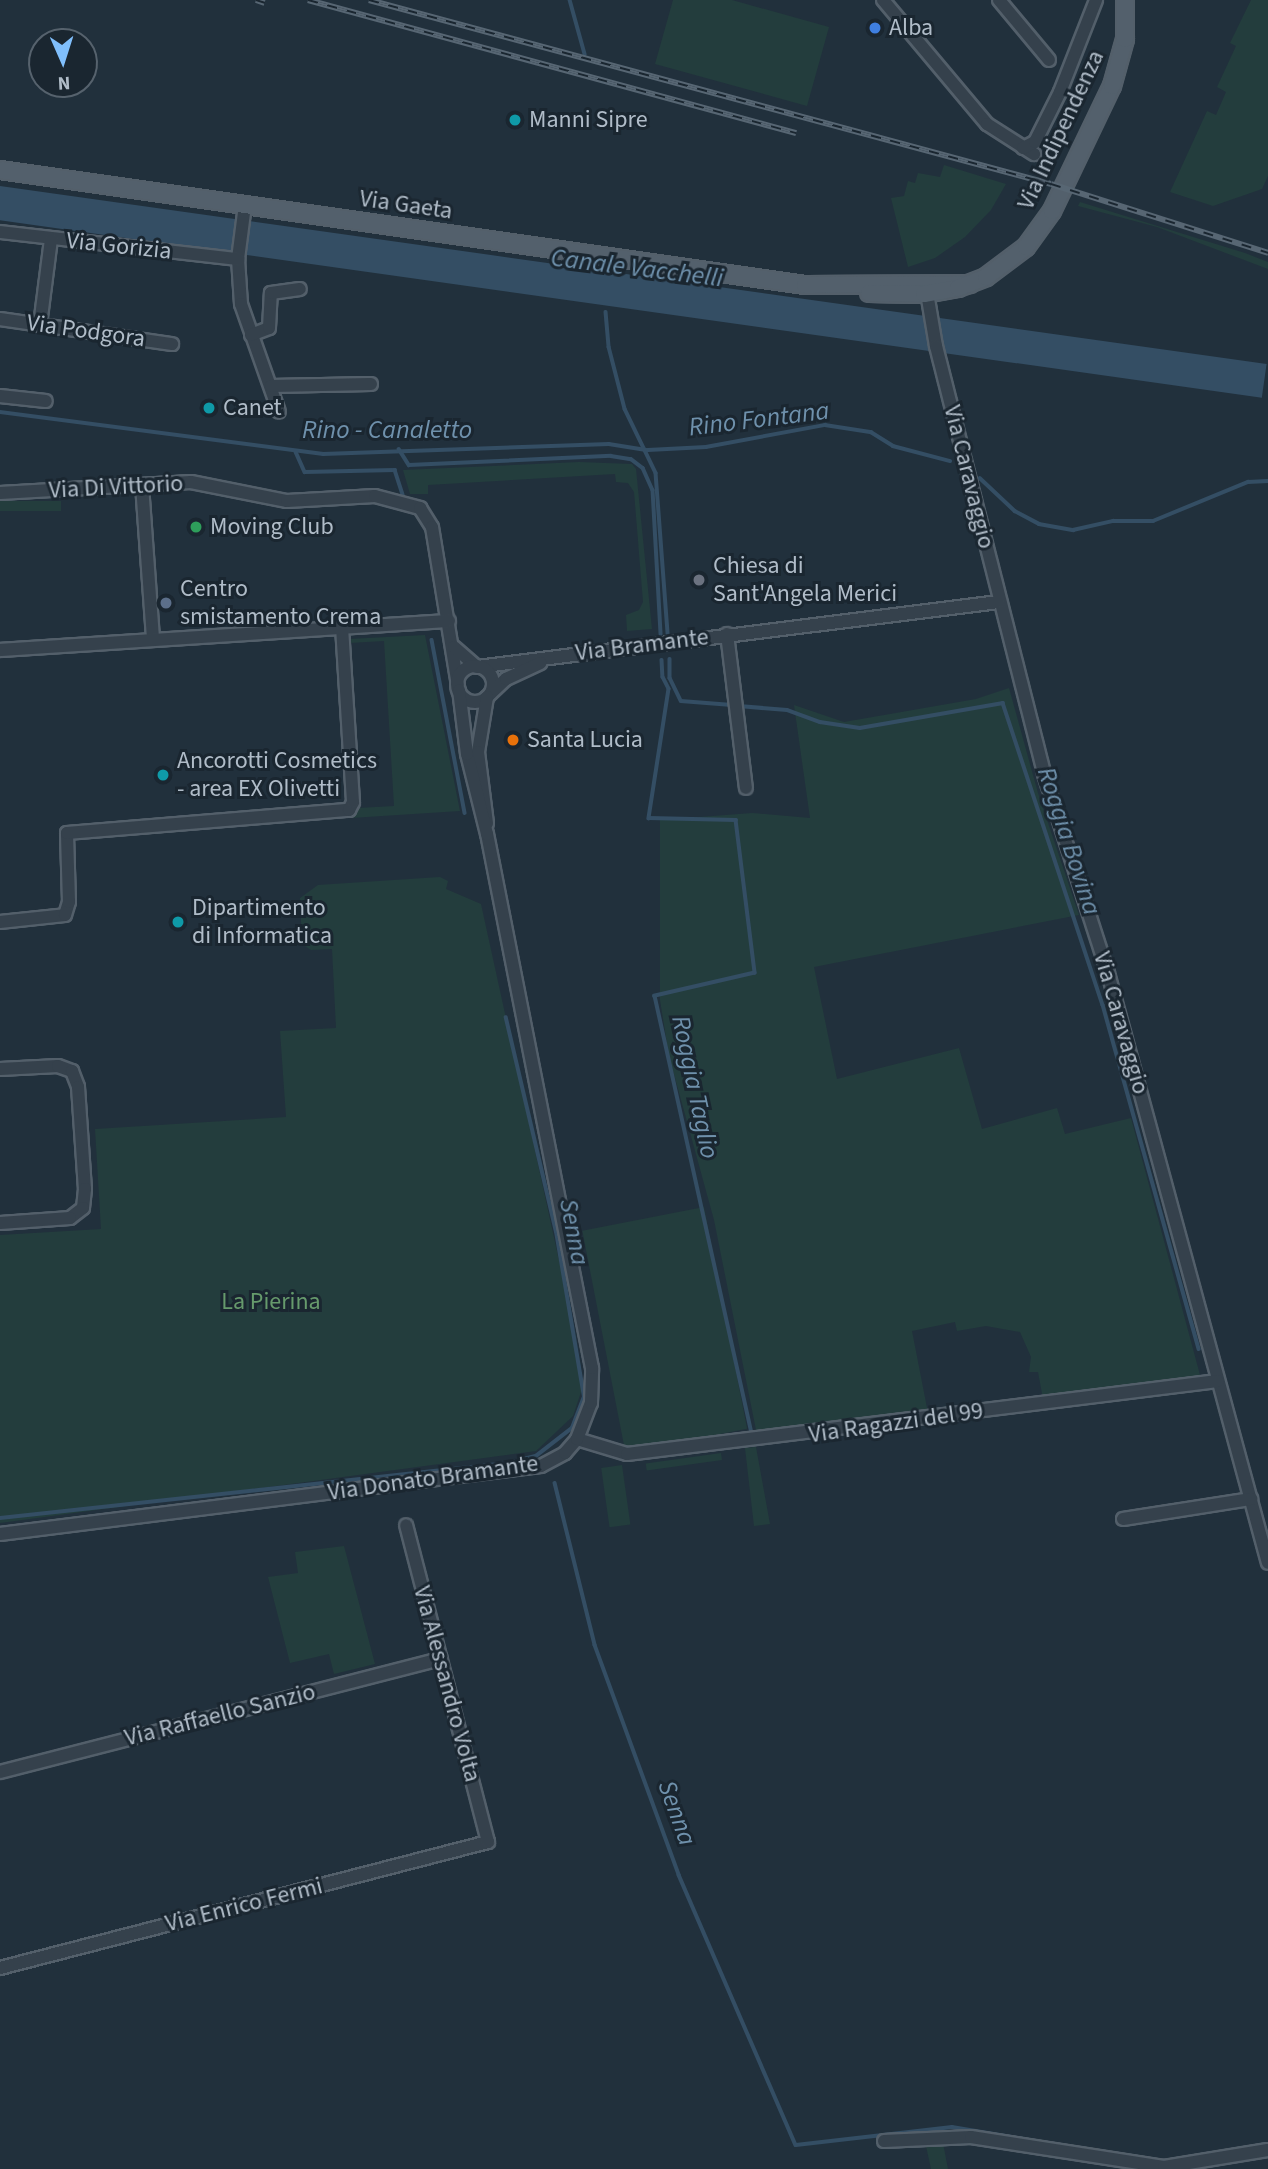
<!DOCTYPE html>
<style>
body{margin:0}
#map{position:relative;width:1268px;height:2169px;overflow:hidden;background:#21303c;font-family:"Source Sans 3",sans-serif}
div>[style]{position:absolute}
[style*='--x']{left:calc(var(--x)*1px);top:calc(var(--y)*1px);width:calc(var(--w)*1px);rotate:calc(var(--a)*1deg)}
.green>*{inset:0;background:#233d3d;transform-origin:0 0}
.water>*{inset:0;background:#344e64;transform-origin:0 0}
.stream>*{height:3.5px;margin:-1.75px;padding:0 1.75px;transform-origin:1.75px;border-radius:1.75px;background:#344e64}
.roads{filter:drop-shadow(2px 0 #535f6a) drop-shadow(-2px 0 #535f6a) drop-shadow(0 2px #535f6a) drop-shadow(0 -2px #535f6a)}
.minor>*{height:12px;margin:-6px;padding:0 6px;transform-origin:6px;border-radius:6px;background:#35414c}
.minor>.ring{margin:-6px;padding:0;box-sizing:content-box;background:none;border:12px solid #35414c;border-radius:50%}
.major>*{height:16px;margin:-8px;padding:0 8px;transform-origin:8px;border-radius:8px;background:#53606c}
.rail>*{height:6px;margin-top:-3px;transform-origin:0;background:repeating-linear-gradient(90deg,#1a2630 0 10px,#576673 0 20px);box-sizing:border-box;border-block:2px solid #576673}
.dots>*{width:19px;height:19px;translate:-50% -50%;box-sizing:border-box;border:4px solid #1a2630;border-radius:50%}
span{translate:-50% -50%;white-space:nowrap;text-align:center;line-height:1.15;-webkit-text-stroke:6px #1a2630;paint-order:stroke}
.poi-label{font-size:24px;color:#b0bcc8}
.left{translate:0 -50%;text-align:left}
.street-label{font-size:24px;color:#b0bcc8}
.park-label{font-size:24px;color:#669a6c}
.water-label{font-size:26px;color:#6f91ac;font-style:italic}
.north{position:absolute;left:28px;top:28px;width:70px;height:70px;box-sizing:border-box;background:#1a2630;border:2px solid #56626d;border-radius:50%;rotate:177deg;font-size:19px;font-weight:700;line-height:28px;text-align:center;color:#b0bcc8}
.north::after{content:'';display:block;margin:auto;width:24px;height:32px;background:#80bffc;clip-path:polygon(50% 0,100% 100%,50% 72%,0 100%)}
</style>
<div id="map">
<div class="green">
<i style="clip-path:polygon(673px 0,732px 0,829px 27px,807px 106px,655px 64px)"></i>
<i style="clip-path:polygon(1251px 0,1268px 0,1268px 176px,1262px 189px,1213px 206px,1170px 192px,1207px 111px,1216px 115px,1226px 92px,1217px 87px,1236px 46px,1230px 43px)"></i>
<i style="clip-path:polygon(944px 165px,1006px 184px,991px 210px,965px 237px,935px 258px,908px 267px,891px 198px,904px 196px,908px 181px,915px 183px,918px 173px,940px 177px)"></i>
<i style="clip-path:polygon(1080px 202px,1245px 253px,1268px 262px,1268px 269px,1157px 227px,1078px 206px)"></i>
<i style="clip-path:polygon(579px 462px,632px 464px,636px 469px,652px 629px,627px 631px,626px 615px,639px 610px,643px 602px,634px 492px,628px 483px,616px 482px,615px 474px,428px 485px,428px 494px,410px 494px,403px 470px)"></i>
<i style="left:61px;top:501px;width:10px;height:61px;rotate:90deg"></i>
<i style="clip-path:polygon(425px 635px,460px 811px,351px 818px,358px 808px,394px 806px,384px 641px,349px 643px,349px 639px)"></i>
<i style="clip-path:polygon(1009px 688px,1038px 793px,1079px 915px,814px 967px,837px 1079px,959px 1048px,982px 1129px,1057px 1108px,1065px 1134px,1131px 1118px,1200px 1375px,1043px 1399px,1038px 1372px,1029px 1372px,1031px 1357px,1020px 1332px,986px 1326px,957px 1331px,955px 1322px,912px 1331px,928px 1413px,757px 1435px,714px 1220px,669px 1056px,660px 1000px,660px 820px,752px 813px,810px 818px,794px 705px,844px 722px,976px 699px)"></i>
<i style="clip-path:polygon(440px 877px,448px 881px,446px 889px,481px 904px,576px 1338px,582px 1389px,573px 1416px,536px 1451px,0 1523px,0 1235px,101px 1229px,95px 1129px,286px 1117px,280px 1031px,336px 1028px,332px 949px,311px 950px,302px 944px,300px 898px,318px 885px)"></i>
<i style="left:704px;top:1207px;width:226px;height:124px;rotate:79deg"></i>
<i style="clip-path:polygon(756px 1447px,770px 1524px,754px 1526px,745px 1448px)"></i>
<i style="left:721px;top:1453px;width:7px;height:76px;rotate:82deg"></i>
<i style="left:622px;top:1465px;width:60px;height:21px;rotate:82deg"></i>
<i style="clip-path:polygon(344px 1546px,375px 1664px,334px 1674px,329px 1654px,290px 1663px,268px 1577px,298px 1573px,295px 1552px)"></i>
<i style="clip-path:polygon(943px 2143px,948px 2169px,931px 2169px,926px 2146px)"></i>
</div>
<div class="water">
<i style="left:0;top:186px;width:1279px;height:34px;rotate:8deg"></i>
</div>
<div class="stream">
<i style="--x:570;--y:0;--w:56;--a:74.5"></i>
<i style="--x:606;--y:312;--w:35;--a:85"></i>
<i style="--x:609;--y:347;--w:64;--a:75.5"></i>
<i style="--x:625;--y:409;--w:71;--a:64.2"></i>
<i style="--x:656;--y:473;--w:161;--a:85.7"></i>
<i style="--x:0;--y:412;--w:326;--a:7.4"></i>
<i style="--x:323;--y:454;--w:286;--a:-2"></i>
<i style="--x:609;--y:444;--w:39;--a:9"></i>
<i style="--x:648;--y:450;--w:58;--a:-3"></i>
<i style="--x:706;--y:447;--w:121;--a:-10.5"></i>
<i style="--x:825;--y:425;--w:47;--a:8.7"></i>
<i style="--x:871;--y:432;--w:26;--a:32"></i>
<i style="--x:893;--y:446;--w:59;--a:14.7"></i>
<i style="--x:399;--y:449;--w:19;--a:58"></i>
<i style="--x:409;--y:465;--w:202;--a:-2.6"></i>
<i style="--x:611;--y:456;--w:20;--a:9"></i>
<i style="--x:631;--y:459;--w:15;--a:37"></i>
<i style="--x:643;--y:468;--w:24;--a:66"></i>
<i style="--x:653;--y:490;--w:144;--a:86.8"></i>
<i style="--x:296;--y:452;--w:22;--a:66"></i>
<i style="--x:305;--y:472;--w:90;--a:-1.3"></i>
<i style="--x:395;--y:470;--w:26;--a:72"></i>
<i style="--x:980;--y:478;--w:48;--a:43.3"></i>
<i style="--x:1015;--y:511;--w:27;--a:28"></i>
<i style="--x:1039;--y:524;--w:35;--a:10"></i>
<i style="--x:1073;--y:530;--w:41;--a:-12.7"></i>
<i style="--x:1113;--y:521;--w:40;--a:0"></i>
<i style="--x:1153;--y:521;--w:103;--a:-22.3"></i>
<i style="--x:1248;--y:482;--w:20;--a:-3"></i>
<i style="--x:432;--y:640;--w:176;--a:79.2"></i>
<i style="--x:670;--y:659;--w:19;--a:90"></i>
<i style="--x:670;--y:678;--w:25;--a:64"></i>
<i style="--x:681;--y:701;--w:51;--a:4.5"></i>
<i style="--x:662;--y:660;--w:17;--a:87"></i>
<i style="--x:663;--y:677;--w:13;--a:63"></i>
<i style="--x:669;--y:689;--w:131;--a:98.8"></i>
<i style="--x:649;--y:818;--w:87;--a:1.3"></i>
<i style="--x:736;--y:820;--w:154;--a:82.9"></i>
<i style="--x:755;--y:973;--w:103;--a:167"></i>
<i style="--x:655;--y:996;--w:450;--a:77.5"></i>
<i style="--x:739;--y:706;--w:48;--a:4.8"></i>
<i style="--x:787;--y:710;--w:35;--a:20"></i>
<i style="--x:820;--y:722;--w:40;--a:8.5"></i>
<i style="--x:860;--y:728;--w:145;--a:-9.9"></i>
<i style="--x:1003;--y:703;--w:318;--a:71.7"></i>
<i style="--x:1103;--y:1005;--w:357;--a:74.4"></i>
<i style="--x:555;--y:1483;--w:167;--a:76.1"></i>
<i style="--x:595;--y:1645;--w:245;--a:69.9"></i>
<i style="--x:679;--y:1875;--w:294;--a:66.6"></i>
<i style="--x:796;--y:2145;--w:157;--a:-6.6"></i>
<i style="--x:952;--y:2127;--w:109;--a:9.5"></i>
<i style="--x:0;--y:1518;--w:510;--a:-6.19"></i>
<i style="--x:507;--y:1463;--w:30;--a:-14"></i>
<i style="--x:536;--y:1456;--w:46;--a:-37.9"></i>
<i style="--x:572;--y:1428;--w:33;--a:-69"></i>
<i style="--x:584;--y:1397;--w:167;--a:-99.6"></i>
<i style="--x:556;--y:1232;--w:220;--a:-103.2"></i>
</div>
<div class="roads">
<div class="minor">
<i style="--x:883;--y:0;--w:162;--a:50"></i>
<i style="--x:987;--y:124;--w:56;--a:32.6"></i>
<i style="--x:999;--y:0;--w:78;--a:50.2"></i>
<i style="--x:1023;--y:148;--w:13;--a:-27"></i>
<i style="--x:1035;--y:142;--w:56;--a:-63.4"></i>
<i style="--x:1060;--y:92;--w:99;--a:-68.6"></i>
<i style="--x:245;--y:205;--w:54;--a:97.4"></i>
<i style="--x:238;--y:259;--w:45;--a:86.2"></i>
<i style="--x:241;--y:304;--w:114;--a:70.6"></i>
<i style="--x:0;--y:232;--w:240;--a:6.5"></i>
<i style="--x:926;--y:287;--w:60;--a:80.4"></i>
<i style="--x:936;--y:346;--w:441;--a:75.8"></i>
<i style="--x:1044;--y:774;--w:209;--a:72.2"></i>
<i style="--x:1108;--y:973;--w:611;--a:74.83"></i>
<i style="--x:0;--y:319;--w:174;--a:8.3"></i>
<i style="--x:40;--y:325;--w:87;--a:-82.7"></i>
<i style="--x:251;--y:335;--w:19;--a:-21"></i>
<i style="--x:269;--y:328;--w:35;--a:-87"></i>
<i style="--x:271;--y:293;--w:29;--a:-8"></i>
<i style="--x:271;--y:386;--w:100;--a:-1.1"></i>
<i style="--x:0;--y:396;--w:46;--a:6.2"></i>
<i style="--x:142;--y:485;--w:155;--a:85.9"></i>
<i style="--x:0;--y:493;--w:191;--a:-3.3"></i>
<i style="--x:191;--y:482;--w:98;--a:11.2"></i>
<i style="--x:287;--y:501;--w:88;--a:-3.3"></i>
<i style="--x:375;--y:496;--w:47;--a:14.9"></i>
<i style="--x:420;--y:508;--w:22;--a:58"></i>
<i style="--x:432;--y:527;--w:160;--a:80.7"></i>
<i style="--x:727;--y:634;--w:155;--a:83"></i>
<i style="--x:454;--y:647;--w:30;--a:41"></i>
<i style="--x:477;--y:667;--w:526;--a:-7.1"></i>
<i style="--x:0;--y:650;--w:450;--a:-3.7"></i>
<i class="ring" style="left:457px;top:666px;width:24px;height:24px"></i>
<i style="--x:491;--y:693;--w:21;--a:-43"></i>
<i style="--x:506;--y:679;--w:38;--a:-25"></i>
<i style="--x:487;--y:697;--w:56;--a:99.3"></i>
<i style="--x:478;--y:752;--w:72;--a:82.8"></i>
<i style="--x:0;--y:922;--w:65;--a:-6.1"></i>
<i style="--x:65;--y:915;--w:14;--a:-73"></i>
<i style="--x:69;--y:902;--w:69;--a:-91.7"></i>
<i style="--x:67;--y:833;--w:283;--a:-4.7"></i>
<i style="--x:349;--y:810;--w:9;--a:-63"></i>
<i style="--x:353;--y:802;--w:174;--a:-93.6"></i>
<i style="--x:0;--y:1069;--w:58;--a:-3"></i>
<i style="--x:58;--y:1066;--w:15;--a:20"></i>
<i style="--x:72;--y:1071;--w:17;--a:69"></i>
<i style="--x:78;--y:1087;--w:102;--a:86.1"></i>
<i style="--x:85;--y:1189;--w:19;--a:96"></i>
<i style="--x:83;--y:1208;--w:16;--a:142"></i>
<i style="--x:70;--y:1218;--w:70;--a:175.9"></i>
<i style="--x:577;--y:1439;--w:52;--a:16.7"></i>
<i style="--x:627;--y:1454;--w:595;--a:-7.04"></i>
<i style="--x:1123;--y:1519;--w:130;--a:-8.9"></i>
<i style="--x:0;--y:1534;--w:545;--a:-7.16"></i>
<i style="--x:541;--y:1466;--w:27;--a:-28"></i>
<i style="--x:565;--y:1453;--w:18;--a:-49"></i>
<i style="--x:577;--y:1439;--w:39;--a:-69"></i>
<i style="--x:591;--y:1403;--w:35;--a:-88"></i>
<i style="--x:592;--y:1368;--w:544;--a:-101.12"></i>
<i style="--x:487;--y:834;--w:82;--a:-104"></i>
<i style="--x:467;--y:754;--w:64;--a:-97.1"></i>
<i style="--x:0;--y:1772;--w:455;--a:-14.4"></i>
<i style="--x:0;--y:1968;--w:504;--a:-14.48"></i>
<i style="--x:488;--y:1842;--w:327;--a:-104.5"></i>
<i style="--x:884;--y:2141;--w:87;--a:-2.6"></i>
<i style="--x:971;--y:2137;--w:195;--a:8.8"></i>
<i style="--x:1164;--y:2167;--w:105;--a:-9.3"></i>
</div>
<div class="major">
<i style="--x:0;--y:170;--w:813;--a:8.13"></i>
<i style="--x:805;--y:285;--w:165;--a:-0.3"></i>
<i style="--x:869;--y:293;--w:55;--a:1"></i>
<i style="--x:924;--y:294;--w:35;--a:-10"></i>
<i style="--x:958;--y:288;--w:30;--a:-21"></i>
<i style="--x:986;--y:277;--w:50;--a:-36.9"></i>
<i style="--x:1026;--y:247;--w:44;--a:-54.2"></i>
<i style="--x:1052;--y:211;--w:139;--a:-64.4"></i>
<i style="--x:1112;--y:86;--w:49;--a:-74.5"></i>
<i style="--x:1125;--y:39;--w:39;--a:-90"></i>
</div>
</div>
<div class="rail">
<i style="--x:256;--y:0;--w:9;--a:18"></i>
<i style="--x:308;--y:0;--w:506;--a:15.25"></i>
<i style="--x:369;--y:0;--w:706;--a:15.1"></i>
<i style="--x:1051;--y:184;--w:228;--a:17.6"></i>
</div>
<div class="dots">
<i style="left:875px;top:28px;background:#3f7fe0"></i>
<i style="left:515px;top:120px;background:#0f9aa8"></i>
<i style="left:209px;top:408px;background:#0f9aa8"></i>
<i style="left:196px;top:527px;background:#2e9e5b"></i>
<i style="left:699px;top:580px;background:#6b7280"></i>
<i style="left:166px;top:603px;background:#5c6f8a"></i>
<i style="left:513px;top:740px;background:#e8710a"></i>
<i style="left:163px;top:775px;background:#0f9aa8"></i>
<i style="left:178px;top:922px;background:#0f9aa8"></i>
</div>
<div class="poi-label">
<span class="left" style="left:889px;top:28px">Alba</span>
<span class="left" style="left:529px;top:120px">Manni Sipre</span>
<span class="left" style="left:223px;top:408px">Canet</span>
<span class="left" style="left:210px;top:527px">Moving Club</span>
<span class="left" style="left:713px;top:580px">Chiesa di<br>Sant'Angela Merici</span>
<span class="left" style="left:180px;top:603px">Centro<br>smistamento Crema</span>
<span class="left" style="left:527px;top:740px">Santa Lucia</span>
<span class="left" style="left:177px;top:775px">Ancorotti Cosmetics<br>- area EX Olivetti</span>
<span class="left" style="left:192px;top:922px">Dipartimento<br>di Informatica</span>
</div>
<div class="street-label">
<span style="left:1061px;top:130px;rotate:-65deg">Via Indipendenza</span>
<span style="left:406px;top:205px;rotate:8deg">Via Gaeta</span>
<span style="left:119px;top:246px;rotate:6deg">Via Gorizia</span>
<span style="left:86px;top:331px;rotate:8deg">Via Podgora</span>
<span style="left:969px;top:477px;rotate:76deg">Via Caravaggio</span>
<span style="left:116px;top:487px;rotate:-3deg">Via Di Vittorio</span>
<span style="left:642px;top:645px;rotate:-7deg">Via Bramante</span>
<span style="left:1121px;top:1023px;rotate:74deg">Via Caravaggio</span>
<span style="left:896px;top:1423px;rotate:-8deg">Via Ragazzi del 99</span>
<span style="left:433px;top:1478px;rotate:-8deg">Via Donato Bramante</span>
<span style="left:447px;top:1684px;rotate:75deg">Via Alessandro Volta</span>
<span style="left:220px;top:1715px;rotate:-14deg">Via Raffaello Sanzio</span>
<span style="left:244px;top:1905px;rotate:-14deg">Via Enrico Fermi</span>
</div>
<div class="park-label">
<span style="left:271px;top:1302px">La Pierina</span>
</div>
<div class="water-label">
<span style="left:637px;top:268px;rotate:7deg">Canale Vacchelli</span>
<span style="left:759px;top:419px;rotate:-7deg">Rino Fontana</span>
<span style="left:387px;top:430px">Rino - Canaletto</span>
<span style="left:1069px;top:841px;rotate:72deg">Roggia Bovina</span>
<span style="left:695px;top:1087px;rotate:78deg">Roggia Taglio</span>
<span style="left:574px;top:1232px;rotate:79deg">Senna</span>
<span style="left:677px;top:1813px;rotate:70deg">Senna</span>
</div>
<div class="north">N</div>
</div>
